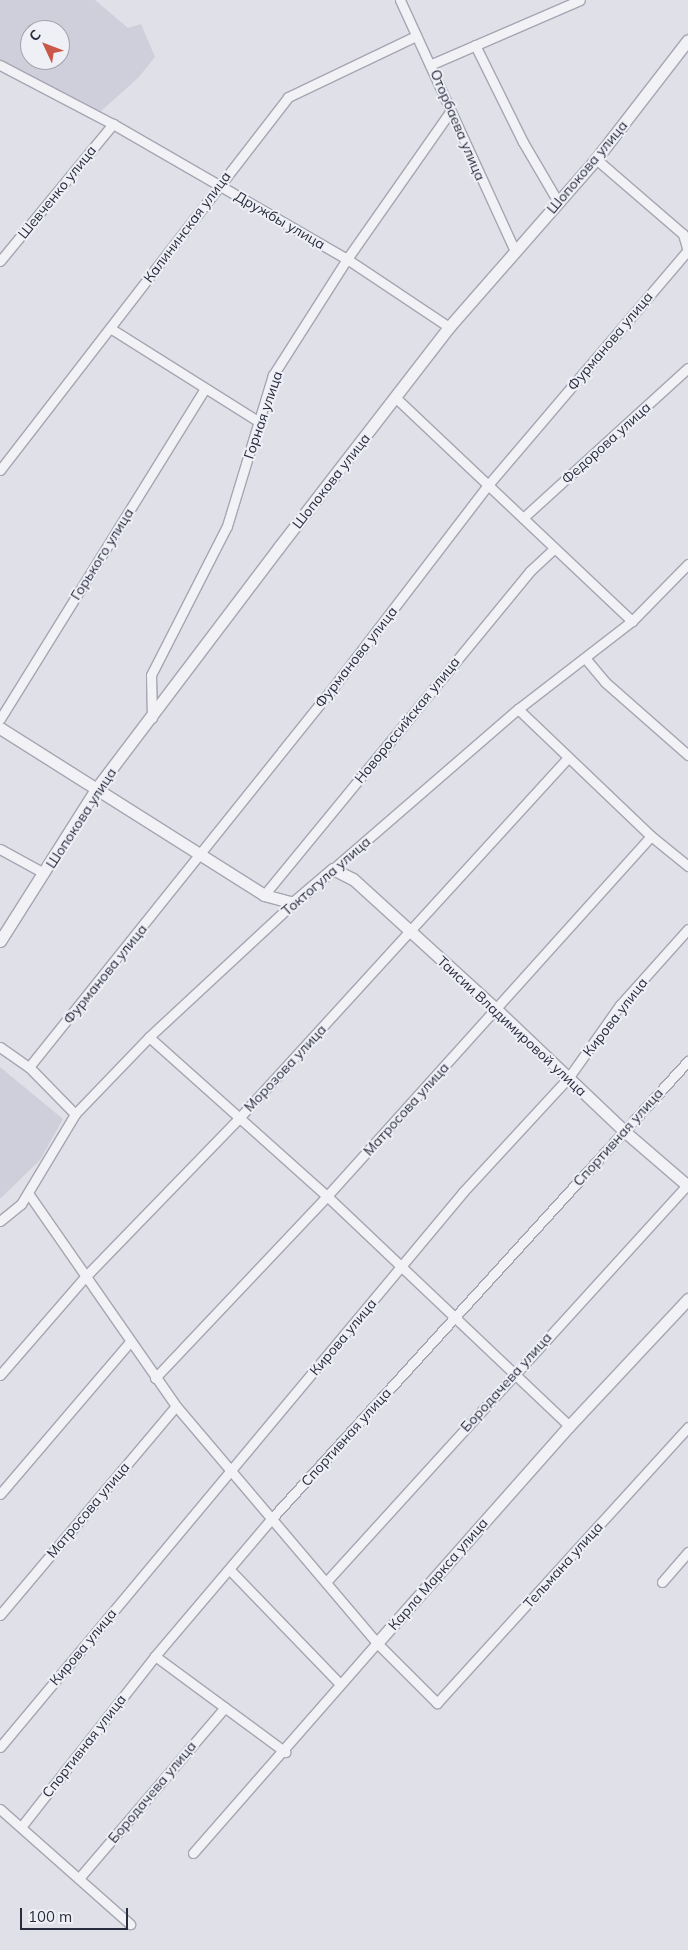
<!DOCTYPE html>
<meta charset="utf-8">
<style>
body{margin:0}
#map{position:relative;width:688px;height:1950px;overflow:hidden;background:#dfe0e8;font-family:Mulish,sans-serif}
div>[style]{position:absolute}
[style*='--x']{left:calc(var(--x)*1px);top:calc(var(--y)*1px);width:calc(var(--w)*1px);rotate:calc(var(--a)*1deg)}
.built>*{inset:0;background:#cecfda}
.roads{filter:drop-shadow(1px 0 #a5a6b2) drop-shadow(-1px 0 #a5a6b2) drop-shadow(0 1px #a5a6b2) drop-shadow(0 -1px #a5a6b2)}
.minor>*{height:9px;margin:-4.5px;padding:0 4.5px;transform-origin:4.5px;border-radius:4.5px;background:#f2f2f6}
.tertiary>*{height:11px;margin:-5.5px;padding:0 5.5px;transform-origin:5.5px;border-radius:5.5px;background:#f2f2f6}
span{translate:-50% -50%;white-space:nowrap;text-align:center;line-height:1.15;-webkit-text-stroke:4px #eff0f6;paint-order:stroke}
.street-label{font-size:14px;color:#292b3f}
.north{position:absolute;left:20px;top:20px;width:50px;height:50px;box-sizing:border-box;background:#eff0f6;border:1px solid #a0a1ad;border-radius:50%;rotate:313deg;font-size:14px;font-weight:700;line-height:20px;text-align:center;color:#292b3f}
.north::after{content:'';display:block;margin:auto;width:18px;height:22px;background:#c95849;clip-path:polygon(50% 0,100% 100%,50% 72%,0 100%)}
.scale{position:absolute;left:20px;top:1908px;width:108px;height:22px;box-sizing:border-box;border:2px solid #292b3f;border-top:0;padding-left:6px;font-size:15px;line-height:18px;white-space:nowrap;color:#292b3f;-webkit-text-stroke:4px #eff0f6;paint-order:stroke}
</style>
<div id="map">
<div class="built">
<i style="clip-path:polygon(evenodd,0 0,95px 0,128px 28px,141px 24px,155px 57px,138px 78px,100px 112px,0 60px,0 0,30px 30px,60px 30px,60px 60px,30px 60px,30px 30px)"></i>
<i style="clip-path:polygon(0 1067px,63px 1119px,40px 1160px,0 1199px)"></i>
</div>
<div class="roads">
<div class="minor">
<i style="--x:400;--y:0;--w:276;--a:65.4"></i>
<i style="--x:475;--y:45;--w:108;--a:63.7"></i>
<i style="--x:523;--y:142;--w:69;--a:59.7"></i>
<i style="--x:432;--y:64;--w:161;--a:-23.4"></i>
<i style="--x:0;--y:65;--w:127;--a:27.6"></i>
<i style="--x:113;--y:124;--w:270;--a:30"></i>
<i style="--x:347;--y:259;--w:123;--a:33.7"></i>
<i style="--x:596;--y:159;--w:115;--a:40.8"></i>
<i style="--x:683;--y:234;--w:18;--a:74"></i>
<i style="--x:0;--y:261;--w:178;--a:-50.5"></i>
<i style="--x:110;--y:328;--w:176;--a:32.2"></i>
<i style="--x:396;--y:398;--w:325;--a:43.4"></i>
<i style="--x:0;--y:470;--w:471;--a:-52.3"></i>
<i style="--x:288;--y:97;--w:142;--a:-25.5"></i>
<i style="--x:523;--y:518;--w:223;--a:-42.3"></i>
<i style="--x:585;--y:658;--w:31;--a:50"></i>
<i style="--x:605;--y:682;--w:111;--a:41.3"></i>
<i style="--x:518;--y:709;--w:184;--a:43.7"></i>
<i style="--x:651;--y:836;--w:48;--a:39"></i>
<i style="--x:152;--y:718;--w:43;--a:-91.3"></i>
<i style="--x:151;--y:675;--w:167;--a:-63"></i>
<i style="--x:227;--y:526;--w:158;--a:-73.1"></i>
<i style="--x:273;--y:375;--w:138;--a:-57.5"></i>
<i style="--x:347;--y:259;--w:179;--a:-55"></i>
<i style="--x:0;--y:719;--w:387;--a:-58.2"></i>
<i style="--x:0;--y:849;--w:50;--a:28.6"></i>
<i style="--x:333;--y:869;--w:245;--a:-40.9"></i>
<i style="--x:518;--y:709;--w:144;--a:-37.7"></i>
<i style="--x:632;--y:621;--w:80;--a:-45.5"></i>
<i style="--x:264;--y:895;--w:419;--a:-50.6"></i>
<i style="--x:530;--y:571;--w:33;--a:-43"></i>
<i style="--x:149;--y:1037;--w:239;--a:41.8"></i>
<i style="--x:327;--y:1196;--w:334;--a:43.5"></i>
<i style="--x:0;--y:1047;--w:35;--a:35"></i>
<i style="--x:29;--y:1067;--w:66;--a:45.6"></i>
<i style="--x:29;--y:1067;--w:489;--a:-51.3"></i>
<i style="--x:335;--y:685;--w:252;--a:-52.6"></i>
<i style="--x:488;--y:485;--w:309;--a:-49.6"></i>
<i style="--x:28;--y:1193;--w:259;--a:55.2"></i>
<i style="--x:176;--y:1406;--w:311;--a:49.7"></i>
<i style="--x:377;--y:1643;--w:85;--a:45"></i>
<i style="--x:437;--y:1703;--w:373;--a:-47.7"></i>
<i style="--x:0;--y:1221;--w:27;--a:-39"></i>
<i style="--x:21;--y:1204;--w:105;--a:-59"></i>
<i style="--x:75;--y:1114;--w:107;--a:-46.1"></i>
<i style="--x:149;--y:1037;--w:197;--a:-42.9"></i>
<i style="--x:0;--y:1375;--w:130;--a:-49.1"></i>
<i style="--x:85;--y:1277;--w:221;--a:-45.9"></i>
<i style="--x:239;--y:1118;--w:488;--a:-47.6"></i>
<i style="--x:155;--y:1378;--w:250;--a:-46.6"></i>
<i style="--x:327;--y:1196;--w:484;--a:-48"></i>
<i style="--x:0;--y:1494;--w:200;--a:-49.5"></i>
<i style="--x:229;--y:1569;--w:160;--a:46"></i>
<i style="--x:326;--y:1582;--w:538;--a:-47.71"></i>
<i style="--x:662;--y:1582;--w:40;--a:-49"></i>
<i style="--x:0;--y:1615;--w:273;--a:-49.9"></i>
<i style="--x:155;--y:1656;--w:162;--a:36.4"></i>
<i style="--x:0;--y:1747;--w:723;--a:-50.16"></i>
<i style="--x:463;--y:1192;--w:156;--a:-47.3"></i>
<i style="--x:569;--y:1077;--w:88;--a:-54.7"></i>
<i style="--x:620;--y:1005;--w:102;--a:-48.2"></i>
<i style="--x:0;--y:1809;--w:174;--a:41.5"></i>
<i style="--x:21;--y:1827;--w:217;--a:-51.9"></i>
<i style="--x:155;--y:1656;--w:182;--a:-49.7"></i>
<i style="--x:273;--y:1517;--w:617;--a:-47.7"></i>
<i style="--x:193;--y:1853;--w:279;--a:-48.8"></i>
<i style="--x:80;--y:1877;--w:223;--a:-49.5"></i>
</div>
<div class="tertiary">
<i style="--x:0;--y:728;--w:312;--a:32.3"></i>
<i style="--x:264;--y:895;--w:30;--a:15"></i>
<i style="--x:293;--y:903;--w:52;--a:-40.4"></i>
<i style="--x:333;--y:869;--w:22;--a:27"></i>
<i style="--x:353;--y:879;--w:193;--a:42.3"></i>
<i style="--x:496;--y:1009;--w:177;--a:43.6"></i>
<i style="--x:624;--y:1131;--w:84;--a:40.7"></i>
<i style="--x:0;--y:941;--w:180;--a:-57.7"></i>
<i style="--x:96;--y:789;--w:303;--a:-52.9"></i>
<i style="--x:279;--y:547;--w:278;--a:-52.3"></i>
<i style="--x:449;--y:327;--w:223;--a:-48.8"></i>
<i style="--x:596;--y:159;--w:150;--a:-52.3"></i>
<i style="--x:377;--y:1643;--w:290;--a:-48.5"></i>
<i style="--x:569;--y:1426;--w:174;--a:-46.9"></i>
</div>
</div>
<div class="street-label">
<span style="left:458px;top:125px;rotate:67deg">Оторбаева улица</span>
<span style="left:587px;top:167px;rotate:-50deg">Шопокова улица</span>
<span style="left:57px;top:192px;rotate:-51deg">Шевченко улица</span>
<span style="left:280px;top:220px;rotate:30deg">Дружбы улица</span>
<span style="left:187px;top:227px;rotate:-53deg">Калининская улица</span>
<span style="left:610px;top:341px;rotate:-50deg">Фурманова улица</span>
<span style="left:263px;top:415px;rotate:-71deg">Горная улица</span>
<span style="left:606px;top:443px;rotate:-42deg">Федорова улица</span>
<span style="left:331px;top:481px;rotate:-52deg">Шопокова улица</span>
<span style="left:102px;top:554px;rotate:-58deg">Горького улица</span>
<span style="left:356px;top:657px;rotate:-52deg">Фурманова улица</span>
<span style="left:407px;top:720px;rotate:-51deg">Новороссийская улица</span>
<span style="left:81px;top:818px;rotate:-57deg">Шопокова улица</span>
<span style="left:326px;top:876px;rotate:-41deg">Токтогула улица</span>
<span style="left:105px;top:974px;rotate:-51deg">Фурманова улица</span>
<span style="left:615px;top:1017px;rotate:-52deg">Кирова улица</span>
<span style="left:512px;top:1026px;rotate:43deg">Таисии Владимировой улица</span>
<span style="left:285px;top:1068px;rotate:-47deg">Морозова улица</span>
<span style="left:406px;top:1109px;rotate:-48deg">Матросова улица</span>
<span style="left:618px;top:1137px;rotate:-48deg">Спортивная улица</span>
<span style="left:343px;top:1337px;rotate:-50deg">Кирова улица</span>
<span style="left:506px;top:1382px;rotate:-48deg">Бородачева улица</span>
<span style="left:346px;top:1437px;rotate:-48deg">Спортивная улица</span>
<span style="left:88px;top:1510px;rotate:-50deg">Матросова улица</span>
<span style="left:563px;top:1565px;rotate:-48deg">Тельмана улица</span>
<span style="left:438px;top:1574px;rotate:-49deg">Карла Маркса улица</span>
<span style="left:83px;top:1647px;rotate:-50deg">Кирова улица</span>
<span style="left:84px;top:1746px;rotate:-52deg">Спортивная улица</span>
<span style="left:152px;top:1792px;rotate:-50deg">Бородачева улица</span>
</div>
<div class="north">С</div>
<div class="scale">100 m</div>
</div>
